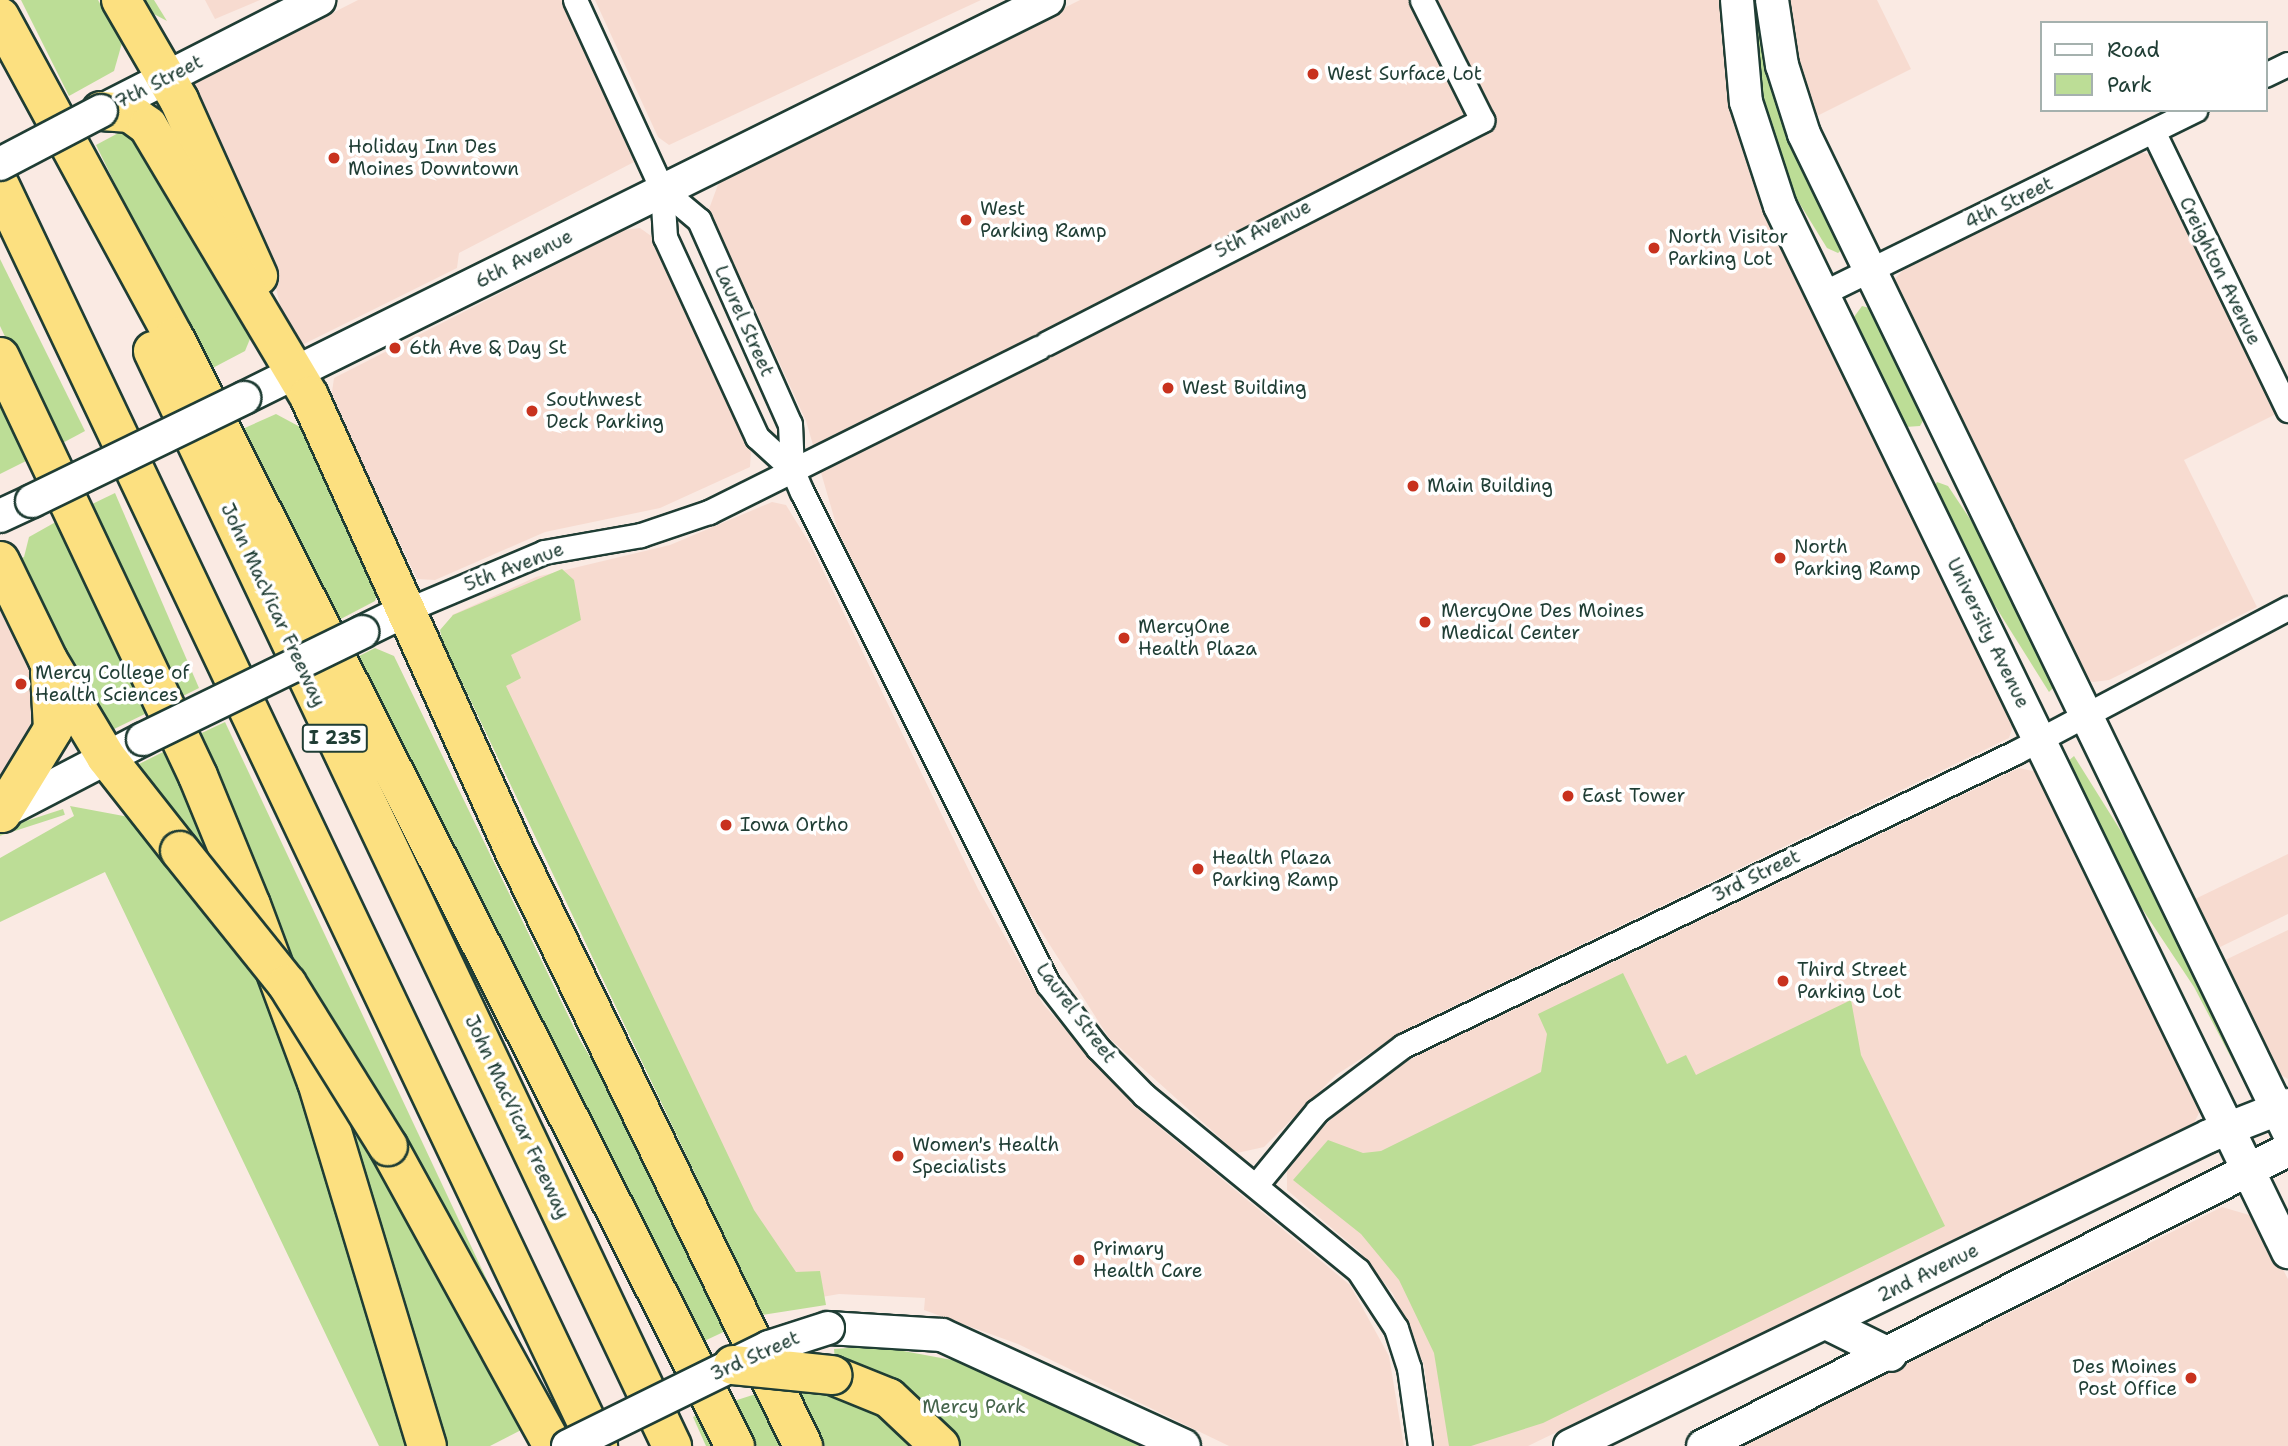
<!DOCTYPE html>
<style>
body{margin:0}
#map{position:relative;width:2288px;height:1446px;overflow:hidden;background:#faeae3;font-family:"Shantell Sans",sans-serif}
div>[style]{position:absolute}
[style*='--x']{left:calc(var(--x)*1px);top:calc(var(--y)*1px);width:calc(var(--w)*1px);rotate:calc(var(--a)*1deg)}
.built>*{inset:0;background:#f7dbd0}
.green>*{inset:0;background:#bcdd96;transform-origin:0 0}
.roads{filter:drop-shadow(2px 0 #1f3d34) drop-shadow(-2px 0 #1f3d34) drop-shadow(0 2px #1f3d34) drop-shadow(0 -2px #1f3d34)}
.street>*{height:23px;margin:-11.5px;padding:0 11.5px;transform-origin:11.5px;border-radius:11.5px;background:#fff}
.secondary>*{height:32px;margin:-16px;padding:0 16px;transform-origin:16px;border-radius:16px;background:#fff}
.highway>*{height:38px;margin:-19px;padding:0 19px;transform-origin:19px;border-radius:19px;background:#fce080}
.bridges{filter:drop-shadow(2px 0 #1f3d34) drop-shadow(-2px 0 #1f3d34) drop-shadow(0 2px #1f3d34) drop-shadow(0 -2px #1f3d34)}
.secondary-bridge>*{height:32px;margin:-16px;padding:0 16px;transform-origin:16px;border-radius:16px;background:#fff}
.highway-bridge>*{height:38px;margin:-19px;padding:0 19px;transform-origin:19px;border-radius:19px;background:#fce080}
.dots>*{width:19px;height:19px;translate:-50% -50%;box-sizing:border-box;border:4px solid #fff;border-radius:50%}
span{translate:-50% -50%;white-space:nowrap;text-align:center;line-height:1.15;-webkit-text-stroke:7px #fff;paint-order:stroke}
.shield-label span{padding:2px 5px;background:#fff;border:2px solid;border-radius:5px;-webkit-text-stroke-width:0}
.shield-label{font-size:18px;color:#1f3d34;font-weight:700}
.poi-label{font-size:19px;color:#1f3d34}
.left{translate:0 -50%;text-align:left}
.right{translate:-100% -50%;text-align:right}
.street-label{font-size:19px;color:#1f3d34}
.park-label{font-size:19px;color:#46654c}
.legend{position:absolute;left:2040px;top:21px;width:228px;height:91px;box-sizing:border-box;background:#fff;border:2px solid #a5b1ae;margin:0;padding:9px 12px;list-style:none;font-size:21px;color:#1f3d34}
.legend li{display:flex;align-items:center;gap:14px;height:35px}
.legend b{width:35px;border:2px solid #a5b1ae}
</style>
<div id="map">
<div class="built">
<i style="clip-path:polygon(205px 0,260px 0,215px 19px)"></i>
<i style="clip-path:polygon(358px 0,562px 0,634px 162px,459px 253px,457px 268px,300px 346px,286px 329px,272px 272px,189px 86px)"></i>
<i style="clip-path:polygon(595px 0,981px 0,669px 145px,658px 137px)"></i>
<i style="clip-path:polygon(1080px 0,1725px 0,1728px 60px,2014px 723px,2009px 738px,1410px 1027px,1336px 1075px,1264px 1147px,1237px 1153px,1109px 1038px,1004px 873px,838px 531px,806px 421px,709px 209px,719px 182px)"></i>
<i style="clip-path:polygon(1785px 0,1877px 0,1911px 69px,1813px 118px)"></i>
<i style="clip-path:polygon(2137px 151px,2151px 155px,2276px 414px,2184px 460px,2257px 607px,2109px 680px,2093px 682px,2086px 680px,1893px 281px,1906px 267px)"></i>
<i style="clip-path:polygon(640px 228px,654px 238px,751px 451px,750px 467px,660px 508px,545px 532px,435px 580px,417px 579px,331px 399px,334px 378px,624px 230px)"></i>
<i style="clip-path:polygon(772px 502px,786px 505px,810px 544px,978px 889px,1043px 1004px,1135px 1107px,1350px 1285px,1389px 1356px,1404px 1446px,1229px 1446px,1018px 1344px,924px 1310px,925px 1298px,839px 1294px,793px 1302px,502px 728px,452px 615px,536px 577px,670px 545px)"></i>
<i style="clip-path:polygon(0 591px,42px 680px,46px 709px,0 782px)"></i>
<i style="clip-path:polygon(2019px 768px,2038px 772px,2201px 1109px,2194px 1123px,1528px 1446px,1434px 1446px,1424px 1365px,1393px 1294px,1361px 1253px,1287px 1190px,1287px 1167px,1310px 1140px,1347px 1104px,1411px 1059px)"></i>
<i style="clip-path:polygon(2288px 854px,2288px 914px,2214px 950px,2191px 901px)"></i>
<i style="clip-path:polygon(2288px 930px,2288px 1079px,2276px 1072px,2221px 962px)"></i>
<i style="clip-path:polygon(2222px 1207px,2256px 1217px,2288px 1279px,2288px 1446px,1742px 1446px)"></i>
</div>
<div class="green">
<i style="clip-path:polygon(21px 0,98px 0,122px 43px,114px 71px,69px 96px)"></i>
<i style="clip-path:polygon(135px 0,154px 0,167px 21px,152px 13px)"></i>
<i style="clip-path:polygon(1762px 18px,1844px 248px,1838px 253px,1827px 248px,1787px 183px,1764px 120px,1750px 19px)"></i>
<i style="clip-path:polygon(124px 130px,133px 130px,252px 334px,245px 351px,207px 371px,96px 145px)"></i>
<i style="clip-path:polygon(0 259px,85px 431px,57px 446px,0 326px)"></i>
<i style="clip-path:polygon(1862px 306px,1873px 309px,1925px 417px,1920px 426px,1905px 427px,1851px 321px)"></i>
<i style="clip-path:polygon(0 392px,32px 458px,0 474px)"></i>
<i style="clip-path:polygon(276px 414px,302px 428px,378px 593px,375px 601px,335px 622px,238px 431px)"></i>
<i style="clip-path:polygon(1937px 482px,1948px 486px,1986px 543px,2055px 686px,2049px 692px,1972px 569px,1932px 491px)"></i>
<i style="clip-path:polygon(115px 493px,199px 688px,177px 699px,86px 507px)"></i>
<i style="clip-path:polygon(61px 519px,151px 711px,108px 732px,16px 561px,24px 557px,29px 537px)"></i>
<i style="clip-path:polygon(562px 569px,574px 580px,581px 620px,511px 655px,521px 678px,506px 686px,754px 1210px,796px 1272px,820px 1271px,826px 1305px,762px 1315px,442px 640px,440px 630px,453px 615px)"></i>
<i style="clip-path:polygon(375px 648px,394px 656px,580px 1040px,636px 1134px,732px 1328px,700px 1343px,353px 659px)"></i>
<i style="clip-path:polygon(225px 722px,540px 1393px,289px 964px,191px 738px)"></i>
<i style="clip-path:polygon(169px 749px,226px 884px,135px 766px)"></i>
<i style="clip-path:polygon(2074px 756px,2149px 876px,2246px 1086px,2194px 987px,2125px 883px,2066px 763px)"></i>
<i style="clip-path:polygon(70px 806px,129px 817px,241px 946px,279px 1020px,412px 1446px,379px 1446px,105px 872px,0 922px,0 858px,74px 816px)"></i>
<i style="left:63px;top:809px;width:6px;height:73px;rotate:72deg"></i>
<i style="clip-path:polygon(1623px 973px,1667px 1064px,1686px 1055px,1696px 1075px,1851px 1000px,1861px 1055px,1945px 1226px,1543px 1423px,1471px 1446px,1449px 1446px,1434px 1353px,1399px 1280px,1361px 1234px,1293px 1180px,1328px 1140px,1363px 1153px,1381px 1151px,1541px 1072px,1547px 1034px,1538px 1014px)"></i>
<i style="clip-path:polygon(361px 1136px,527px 1427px,490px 1446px,446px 1446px,351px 1138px)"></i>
<i style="clip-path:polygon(876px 1346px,963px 1362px,1146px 1446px,954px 1446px,835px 1361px,834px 1349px)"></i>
<i style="clip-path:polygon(798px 1387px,861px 1397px,920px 1446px,825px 1446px)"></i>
<i style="clip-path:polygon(762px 1392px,786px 1446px,757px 1446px,734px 1401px)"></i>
<i style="clip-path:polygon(700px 1414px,716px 1446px,706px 1446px,693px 1417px)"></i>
</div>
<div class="roads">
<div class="street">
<i style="--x:575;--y:0;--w:208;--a:65.3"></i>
<i style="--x:662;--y:189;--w:48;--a:86.4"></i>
<i style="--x:665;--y:237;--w:220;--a:65.3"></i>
<i style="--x:757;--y:437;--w:47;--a:42.4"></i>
<i style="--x:2265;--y:75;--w:25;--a:-26"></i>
<i style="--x:2153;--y:131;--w:310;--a:64.2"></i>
<i style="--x:662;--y:189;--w:48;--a:40"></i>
<i style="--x:699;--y:220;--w:223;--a:66"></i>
<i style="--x:790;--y:424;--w:45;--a:87.5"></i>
<i style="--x:792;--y:469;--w:25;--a:67"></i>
<i style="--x:802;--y:492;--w:550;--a:63.43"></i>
<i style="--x:1048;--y:984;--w:81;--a:52"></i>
<i style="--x:1098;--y:1048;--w:66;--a:45.6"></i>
<i style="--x:1144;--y:1095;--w:276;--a:39.3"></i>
<i style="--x:1358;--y:1270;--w:69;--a:56.8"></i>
<i style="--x:1396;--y:1328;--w:42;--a:72"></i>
<i style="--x:1409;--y:1368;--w:79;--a:82"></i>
<i style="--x:1823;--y:293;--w:415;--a:-26.2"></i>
<i style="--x:1047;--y:343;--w:489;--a:-27.1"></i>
<i style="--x:1482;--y:120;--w:134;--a:-116.6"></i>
<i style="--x:407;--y:610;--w:149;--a:-22.9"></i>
<i style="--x:544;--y:552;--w:98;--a:-9.9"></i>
<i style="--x:641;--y:535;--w:72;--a:-18.7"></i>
<i style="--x:709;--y:512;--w:368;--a:-26.5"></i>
<i style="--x:1256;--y:1185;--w:96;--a:-50.5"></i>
<i style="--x:1317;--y:1111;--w:108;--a:-37.1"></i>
<i style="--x:1403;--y:1046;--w:680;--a:-25.62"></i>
<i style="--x:2016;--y:752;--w:308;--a:-27.9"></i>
</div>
<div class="secondary">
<i style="--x:1737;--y:0;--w:102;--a:85"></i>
<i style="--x:1746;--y:102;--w:109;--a:71.9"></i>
<i style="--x:1780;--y:206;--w:1163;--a:64.1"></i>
<i style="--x:1772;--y:0;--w:66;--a:81.3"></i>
<i style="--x:1782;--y:65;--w:72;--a:72.3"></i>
<i style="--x:1804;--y:134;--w:1108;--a:64.11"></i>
<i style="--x:101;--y:111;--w:245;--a:-27"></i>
<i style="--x:244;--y:398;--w:897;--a:-26.34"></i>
<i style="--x:0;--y:516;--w:35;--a:-25"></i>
<i style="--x:362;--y:632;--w:50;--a:-26.1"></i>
<i style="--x:1;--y:813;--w:160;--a:-27.5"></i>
<i style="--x:1826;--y:1323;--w:72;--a:26.2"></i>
<i style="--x:828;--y:1328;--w:114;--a:3.5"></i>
<i style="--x:942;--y:1335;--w:266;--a:24.6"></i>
<i style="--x:1570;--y:1446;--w:710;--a:-25.88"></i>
<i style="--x:2209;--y:1136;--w:85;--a:-21.4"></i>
<i style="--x:1703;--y:1446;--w:656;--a:-26.84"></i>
</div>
<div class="highway">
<i style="--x:121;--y:0;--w:116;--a:59.9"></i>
<i style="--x:179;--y:100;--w:193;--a:65.8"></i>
<i style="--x:0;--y:17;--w:364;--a:61.5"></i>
<i style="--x:174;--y:337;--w:1243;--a:63.17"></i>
<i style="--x:101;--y:111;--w:29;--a:4"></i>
<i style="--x:130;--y:113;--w:22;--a:36"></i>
<i style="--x:148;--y:126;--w:314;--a:59.2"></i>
<i style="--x:309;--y:396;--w:496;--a:65.7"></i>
<i style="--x:513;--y:848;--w:665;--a:64.13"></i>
<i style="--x:0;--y:186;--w:1395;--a:64.61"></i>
<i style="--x:153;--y:351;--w:1212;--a:64.64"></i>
<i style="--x:0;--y:357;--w:463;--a:64.7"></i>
<i style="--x:198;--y:776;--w:139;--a:67.7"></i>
<i style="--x:251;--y:905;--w:189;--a:69.6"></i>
<i style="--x:317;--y:1082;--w:380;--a:73.2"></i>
<i style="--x:0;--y:561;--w:110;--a:64.1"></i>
<i style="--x:48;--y:660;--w:113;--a:59.1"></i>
<i style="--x:106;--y:757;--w:120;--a:51.8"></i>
<i style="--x:2;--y:813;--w:98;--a:-58.7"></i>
<i style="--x:53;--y:729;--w:56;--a:-93.1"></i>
<i style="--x:388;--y:1146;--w:342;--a:61.2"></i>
<i style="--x:832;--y:1375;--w:61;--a:22"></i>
<i style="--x:889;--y:1398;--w:70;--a:43.3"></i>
</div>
</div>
<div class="bridges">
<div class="secondary-bridge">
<i style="--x:0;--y:164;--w:114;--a:-27.7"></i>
<i style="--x:32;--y:501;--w:236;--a:-25.9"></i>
<i style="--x:143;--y:739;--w:244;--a:-26"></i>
<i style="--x:568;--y:1446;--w:224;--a:-26.2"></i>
<i style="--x:769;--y:1347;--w:62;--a:-17.9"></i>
</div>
<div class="highway-bridge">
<i style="--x:180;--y:851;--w:171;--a:51.2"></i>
<i style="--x:287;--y:984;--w:191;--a:58.1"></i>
<i style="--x:733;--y:1365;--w:100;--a:5.8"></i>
</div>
</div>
<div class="dots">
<i style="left:1313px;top:74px;background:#c8321e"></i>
<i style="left:334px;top:158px;background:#c8321e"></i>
<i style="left:966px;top:220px;background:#c8321e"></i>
<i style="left:1654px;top:248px;background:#c8321e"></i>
<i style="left:395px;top:348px;background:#c8321e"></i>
<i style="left:1168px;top:388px;background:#c8321e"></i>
<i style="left:532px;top:411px;background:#c8321e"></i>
<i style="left:1413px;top:486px;background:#c8321e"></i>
<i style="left:1780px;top:558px;background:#c8321e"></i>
<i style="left:1425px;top:622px;background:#c8321e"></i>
<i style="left:1124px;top:638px;background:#c8321e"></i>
<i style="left:21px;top:684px;background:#c8321e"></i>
<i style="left:1568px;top:796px;background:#c8321e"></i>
<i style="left:726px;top:825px;background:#c8321e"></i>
<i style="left:1198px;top:869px;background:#c8321e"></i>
<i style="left:1783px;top:981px;background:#c8321e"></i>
<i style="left:898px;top:1156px;background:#c8321e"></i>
<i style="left:1079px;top:1260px;background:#c8321e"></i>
<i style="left:2191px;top:1378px;background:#c8321e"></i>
</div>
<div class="shield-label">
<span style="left:335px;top:738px">I 235</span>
</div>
<div class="poi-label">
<span class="left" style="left:1327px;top:74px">West Surface Lot</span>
<span class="left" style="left:348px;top:158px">Holiday Inn Des<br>Moines Downtown</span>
<span class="left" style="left:980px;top:220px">West<br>Parking Ramp</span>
<span class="left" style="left:1668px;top:248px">North Visitor<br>Parking Lot</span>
<span class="left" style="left:409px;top:348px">6th Ave &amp; Day St</span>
<span class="left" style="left:1182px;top:388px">West Building</span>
<span class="left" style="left:546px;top:411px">Southwest<br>Deck Parking</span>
<span class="left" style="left:1427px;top:486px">Main Building</span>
<span class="left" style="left:1794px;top:558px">North<br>Parking Ramp</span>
<span class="left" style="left:1441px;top:622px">MercyOne Des Moines<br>Medical Center</span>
<span class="left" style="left:1138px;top:638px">MercyOne<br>Health Plaza</span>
<span class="left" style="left:35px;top:684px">Mercy College of<br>Health Sciences</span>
<span class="left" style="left:1582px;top:796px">East Tower</span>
<span class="left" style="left:740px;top:825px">Iowa Ortho</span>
<span class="left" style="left:1212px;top:869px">Health Plaza<br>Parking Ramp</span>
<span class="left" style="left:1797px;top:981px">Third Street<br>Parking Lot</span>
<span class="left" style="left:912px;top:1156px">Women's Health<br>Specialists</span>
<span class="left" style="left:1093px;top:1260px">Primary<br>Health Care</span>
<span class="right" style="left:2177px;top:1378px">Des Moines<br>Post Office</span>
</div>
<div class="street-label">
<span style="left:159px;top:82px;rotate:-27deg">7th Street</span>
<span style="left:2009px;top:203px;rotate:-26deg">4th Street</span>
<span style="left:1263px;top:229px;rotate:-27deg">5th Avenue</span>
<span style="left:524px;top:259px;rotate:-27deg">6th Avenue</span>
<span style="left:2220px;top:271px;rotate:64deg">Creighton Avenue</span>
<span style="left:744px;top:321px;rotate:66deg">Laurel Street</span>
<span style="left:514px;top:567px;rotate:-21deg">5th Avenue</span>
<span style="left:273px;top:605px;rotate:65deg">John MacVicar Freeway</span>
<span style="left:1988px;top:633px;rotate:64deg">University Avenue</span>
<span style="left:1756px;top:876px;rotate:-26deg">3rd Street</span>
<span style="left:1076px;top:1013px;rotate:53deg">Laurel Street</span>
<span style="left:517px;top:1117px;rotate:65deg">John MacVicar Freeway</span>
<span style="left:1928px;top:1273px;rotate:-26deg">2nd Avenue</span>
<span style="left:755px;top:1356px;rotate:-24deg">3rd Street</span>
</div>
<div class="park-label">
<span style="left:974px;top:1407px">Mercy Park</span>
</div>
<ul class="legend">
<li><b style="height:9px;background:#fff"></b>Road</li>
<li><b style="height:19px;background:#bcdd96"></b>Park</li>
</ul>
</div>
